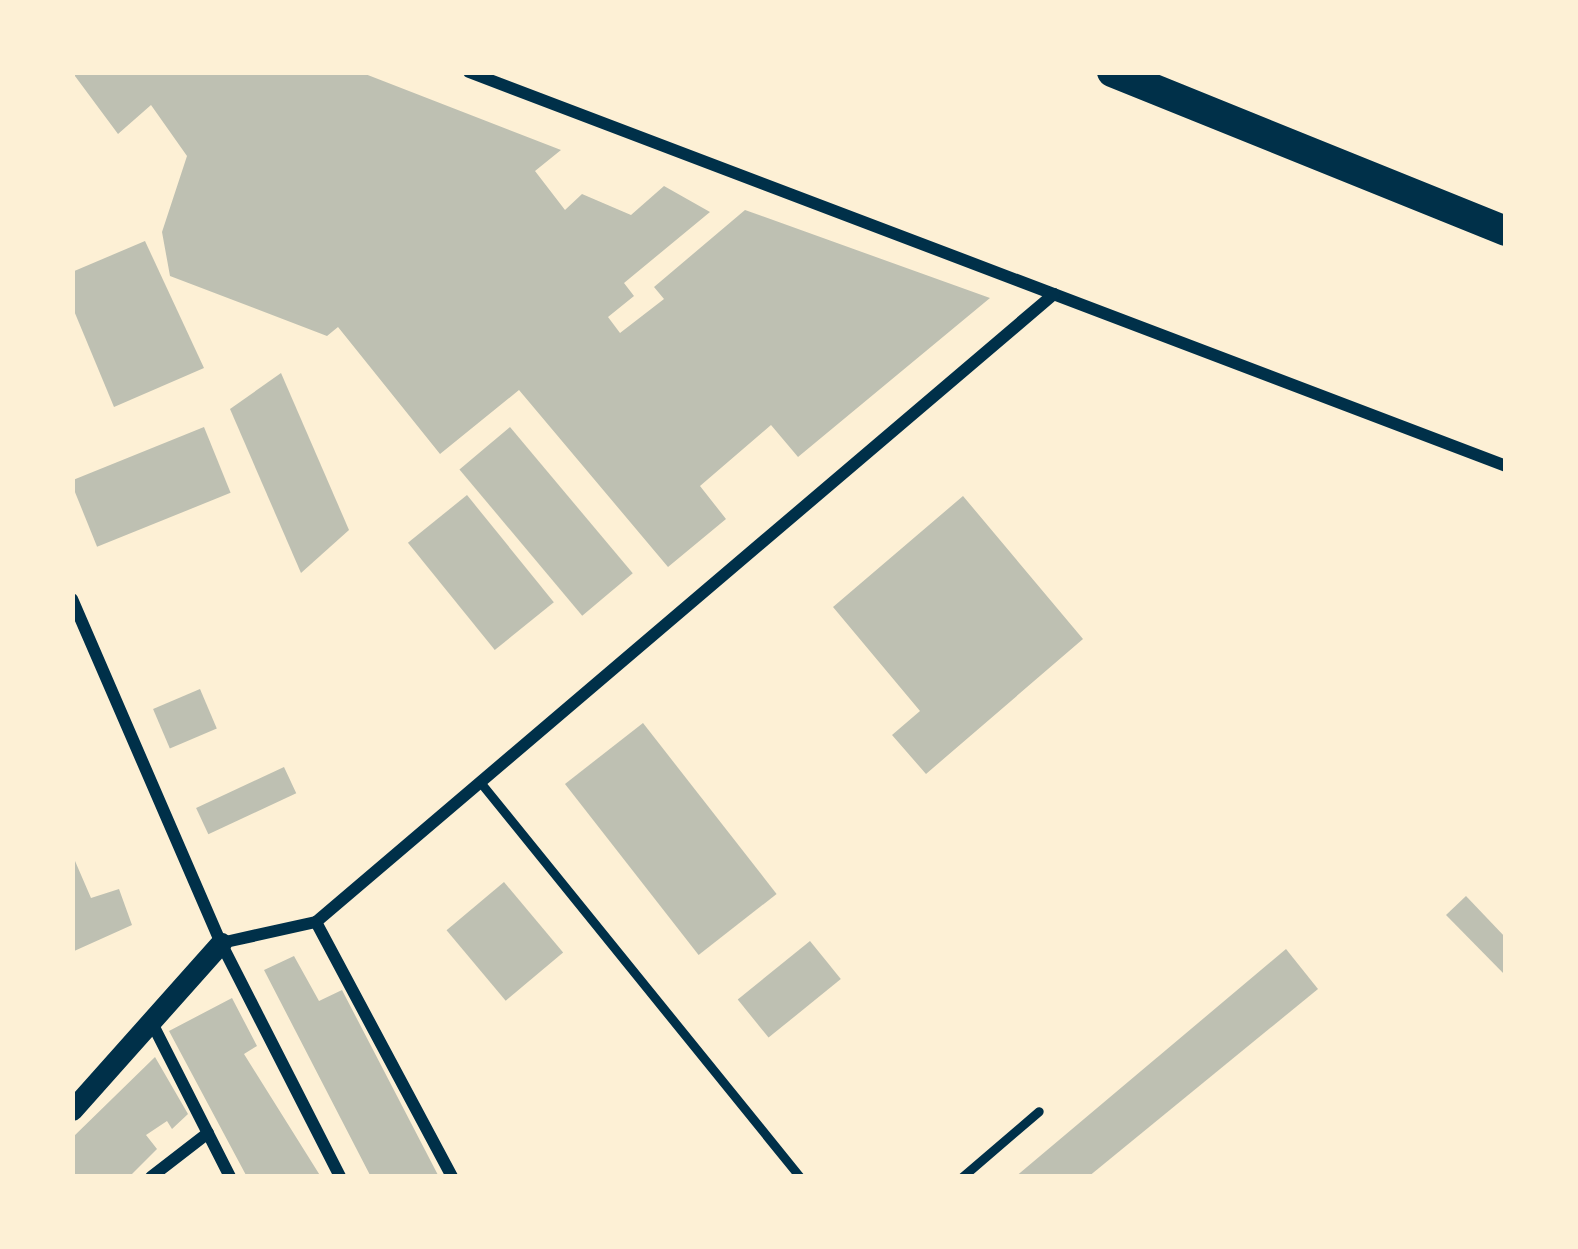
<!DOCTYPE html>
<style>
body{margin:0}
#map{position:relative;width:1578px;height:1249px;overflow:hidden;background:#fdf0d5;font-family:"Playfair Display",serif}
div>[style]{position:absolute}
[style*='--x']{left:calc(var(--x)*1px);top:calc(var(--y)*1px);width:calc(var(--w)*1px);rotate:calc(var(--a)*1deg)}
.building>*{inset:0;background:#bec0b2;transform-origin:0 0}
.service>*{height:9px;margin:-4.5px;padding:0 4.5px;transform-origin:4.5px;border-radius:4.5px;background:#003049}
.minor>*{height:12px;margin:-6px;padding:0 6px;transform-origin:6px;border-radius:6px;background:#003049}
.tertiary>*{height:21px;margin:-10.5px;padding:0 10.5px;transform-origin:10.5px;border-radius:10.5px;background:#003049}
.primary>*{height:30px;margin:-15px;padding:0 15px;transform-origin:15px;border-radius:15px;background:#003049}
span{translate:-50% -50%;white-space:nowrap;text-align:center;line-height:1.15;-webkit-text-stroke:12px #fdf0d5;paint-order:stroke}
.frame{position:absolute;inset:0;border:75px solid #fdf0d5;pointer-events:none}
</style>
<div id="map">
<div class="building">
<i style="clip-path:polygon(72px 72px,360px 72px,561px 150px,535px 171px,565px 210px,582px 194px,631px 215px,664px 186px,710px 212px,624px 283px,634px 296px,608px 317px,620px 333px,664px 299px,654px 287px,745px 210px,990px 298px,798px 457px,771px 425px,700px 486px,726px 519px,668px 567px,519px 390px,440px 454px,338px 327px,327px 336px,170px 276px,162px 232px,187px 156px,151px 105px,118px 134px)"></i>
<i style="clip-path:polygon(145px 241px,204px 368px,114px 407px,72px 306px,72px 272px)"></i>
<i style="clip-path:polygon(281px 373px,349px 530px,301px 573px,230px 409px)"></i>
<i style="left:204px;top:427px;width:71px;height:144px;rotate:68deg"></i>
<i style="left:510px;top:427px;width:191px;height:66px;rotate:50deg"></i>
<i style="left:467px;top:495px;width:138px;height:76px;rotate:51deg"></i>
<i style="clip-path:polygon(963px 496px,1083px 639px,926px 774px,892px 735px,920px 711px,833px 607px)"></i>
<i style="left:200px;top:689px;width:43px;height:51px;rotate:67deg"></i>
<i style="left:643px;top:723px;width:217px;height:99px;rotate:52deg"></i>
<i style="left:284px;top:767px;width:29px;height:97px;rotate:65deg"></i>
<i style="clip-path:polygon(72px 854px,91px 898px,119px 889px,132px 925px,72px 952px)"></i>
<i style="left:504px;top:882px;width:92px;height:75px;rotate:50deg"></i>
<i style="clip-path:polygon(1466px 896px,1506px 938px,1506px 976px,1446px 915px)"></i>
<i style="left:810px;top:941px;width:49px;height:93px;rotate:51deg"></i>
<i style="clip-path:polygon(1286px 949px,1318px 989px,1088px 1177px,1015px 1177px)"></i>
<i style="clip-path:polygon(294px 956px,319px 1001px,342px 990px,439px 1177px,371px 1177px,264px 970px)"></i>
<i style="clip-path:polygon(232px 998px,257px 1046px,244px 1054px,321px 1177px,247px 1177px,169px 1031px)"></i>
<i style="clip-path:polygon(155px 1057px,188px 1114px,172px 1129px,167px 1121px,146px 1135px,157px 1149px,129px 1177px,72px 1177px,72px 1138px)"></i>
</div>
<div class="service">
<i style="--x:480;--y:782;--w:508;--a:50.99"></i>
<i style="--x:962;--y:1177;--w:101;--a:-40.6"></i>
</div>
<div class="minor">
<i style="--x:469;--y:72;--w:1109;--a:20.8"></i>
<i style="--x:72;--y:599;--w:375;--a:66.6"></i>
<i style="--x:221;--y:943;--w:263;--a:63"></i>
<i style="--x:316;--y:922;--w:289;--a:61.9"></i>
<i style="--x:221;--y:943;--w:97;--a:-12.5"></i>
<i style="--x:316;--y:922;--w:969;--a:-40.4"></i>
<i style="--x:154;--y:1027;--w:168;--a:63.1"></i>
<i style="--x:151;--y:1177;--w:72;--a:-37.7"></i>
</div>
<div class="tertiary">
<i style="--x:72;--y:1110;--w:224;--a:-48.3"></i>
</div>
<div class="primary">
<i style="--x:1112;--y:72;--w:425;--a:22"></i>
</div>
<div class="frame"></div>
</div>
